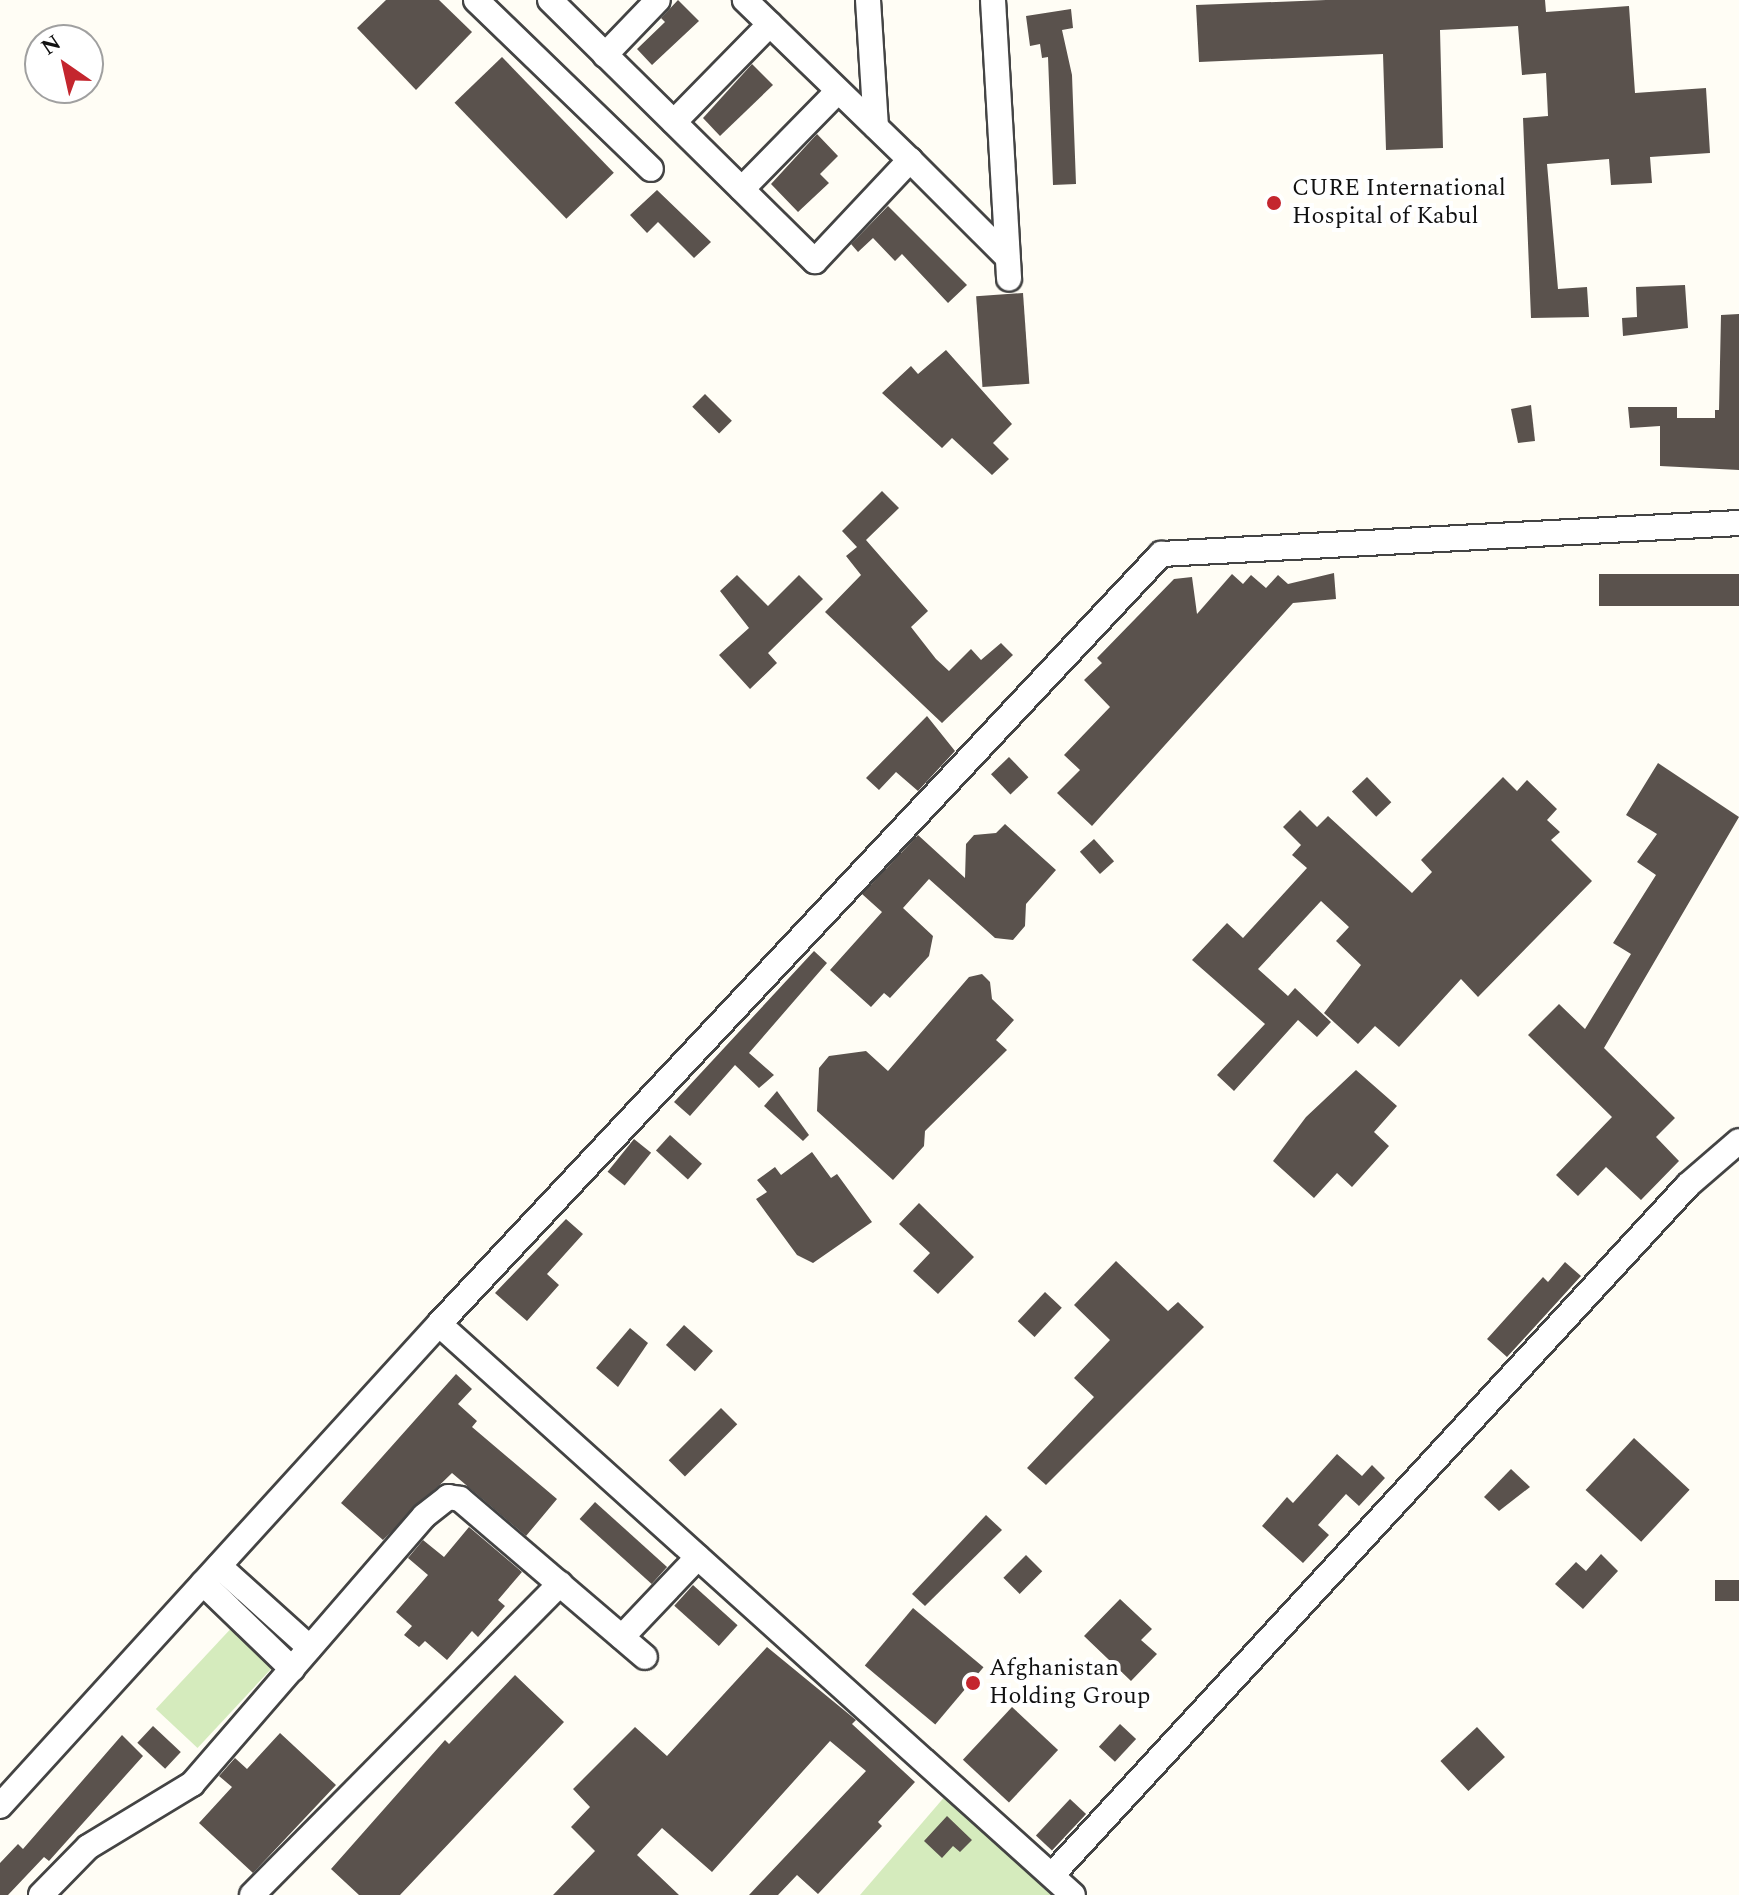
<!DOCTYPE html>
<style>
body{margin:0}
#map{position:relative;width:1739px;height:1895px;overflow:hidden;background:#fffdf5;font-family:Spectral,serif}
div>[style]{position:absolute}
[style*='--x']{left:calc(var(--x)*1px);top:calc(var(--y)*1px);width:calc(var(--w)*1px);rotate:calc(var(--a)*1deg)}
.green>*{inset:0;background:#d5ebbd;transform-origin:0 0}
.building>*{inset:0;background:#5a524d;transform-origin:0 0}
.roads{filter:drop-shadow(2px 0 #444) drop-shadow(-2px 0 #444) drop-shadow(0 2px #444) drop-shadow(0 -2px #444)}
.minor>*{height:24px;margin:-12px;padding:0 12px;transform-origin:12px;border-radius:12px;background:#fff}
.dots>*{width:22px;height:22px;translate:-50% -50%;box-sizing:border-box;border:4px solid #fff;border-radius:50%}
span{translate:-50% -50%;white-space:nowrap;text-align:center;line-height:1.15;-webkit-text-stroke:8px #fff;paint-order:stroke}
.poi-label{font-size:24px;color:#111}
.left{translate:0 -50%;text-align:left}
.north{position:absolute;left:24px;top:24px;width:80px;height:80px;box-sizing:border-box;background:#fff;border:2px solid #a0a0a0;border-radius:50%;rotate:326deg;font-size:22px;font-weight:700;line-height:32px;text-align:center;color:#111}
.north::after{content:'';display:block;margin:auto;width:28px;height:36px;background:#c4262e;clip-path:polygon(50% 0,100% 100%,50% 72%,0 100%)}
</style>
<div id="map">
<div class="green">
<i style="left:237px;top:1622px;width:57px;height:119px;rotate:43deg"></i>
<i style="clip-path:polygon(959px 1780px,1075px 1895px,860px 1895px)"></i>
</div>
<div class="building">
<i style="clip-path:polygon(386px 0,439px 0,472px 32px,416px 90px,357px 28px)"></i>
<i style="clip-path:polygon(678px 0,699px 21px,652px 65px,637px 49px,665px 22px,661px 18px)"></i>
<i style="clip-path:polygon(1326px 0,1545px 0,1546px 12px,1629px 6px,1635px 93px,1706px 88px,1710px 153px,1650px 157px,1652px 183px,1611px 185px,1609px 159px,1547px 164px,1558px 289px,1587px 287px,1589px 317px,1531px 318px,1523px 118px,1548px 116px,1546px 73px,1522px 75px,1518px 26px,1440px 30px,1443px 148px,1386px 150px,1383px 54px,1199px 62px,1196px 5px)"></i>
<i style="clip-path:polygon(1071px 9px,1073px 28px,1062px 30px,1072px 75px,1076px 184px,1053px 185px,1048px 57px,1042px 58px,1040px 44px,1030px 46px,1026px 16px)"></i>
<i style="left:502px;top:57px;width:161px;height:66px;rotate:46deg"></i>
<i style="clip-path:polygon(752px 64px,773px 85px,720px 136px,703px 118px)"></i>
<i style="clip-path:polygon(817px 134px,838px 156px,820px 174px,829px 183px,798px 212px,771px 184px)"></i>
<i style="clip-path:polygon(657px 190px,711px 242px,694px 258px,658px 222px,647px 233px,630px 215px)"></i>
<i style="clip-path:polygon(888px 206px,967px 285px,948px 303px,902px 254px,895px 261px,873px 238px,858px 252px,851px 244px)"></i>
<i style="clip-path:polygon(1685px 285px,1688px 328px,1623px 336px,1622px 318px,1637px 317px,1636px 287px)"></i>
<i style="left:1023px;top:293px;width:91px;height:47px;rotate:86deg"></i>
<i style="clip-path:polygon(1739px 314px,1739px 470px,1660px 466px,1660px 426px,1630px 428px,1628px 407px,1677px 407px,1677px 418px,1715px 418px,1715px 410px,1719px 410px,1721px 315px)"></i>
<i style="clip-path:polygon(946px 350px,1012px 424px,993px 443px,1009px 459px,992px 475px,952px 438px,942px 448px,882px 393px,911px 366px,918px 374px)"></i>
<i style="left:705px;top:394px;width:38px;height:18px;rotate:45deg"></i>
<i style="clip-path:polygon(1531px 405px,1535px 441px,1518px 443px,1511px 409px)"></i>
<i style="clip-path:polygon(882px 491px,899px 508px,866px 540px,928px 611px,911px 627px,936px 659px,949px 671px,971px 649px,981px 660px,1001px 643px,1013px 655px,942px 723px,825px 612px,861px 575px,846px 556px,857px 547px,842px 531px)"></i>
<i style="clip-path:polygon(1334px 573px,1336px 599px,1293px 603px,1092px 826px,1057px 793px,1080px 770px,1064px 755px,1110px 707px,1084px 680px,1102px 663px,1097px 658px,1174px 579px,1192px 577px,1197px 614px,1232px 574px,1243px 584px,1251px 575px,1266px 588px,1278px 575px,1288px 584px)"></i>
<i style="left:1739px;top:574px;width:32px;height:140px;rotate:90deg"></i>
<i style="clip-path:polygon(737px 575px,768px 606px,799px 575px,823px 599px,768px 653px,777px 663px,750px 689px,719px 655px,749px 628px,720px 591px)"></i>
<i style="clip-path:polygon(927px 716px,955px 751px,918px 791px,896px 772px,879px 790px,866px 778px)"></i>
<i style="left:1009px;top:757px;width:28px;height:25px;rotate:46deg"></i>
<i style="clip-path:polygon(1658px 763px,1739px 817px,1604px 1048px,1675px 1118px,1656px 1137px,1679px 1161px,1641px 1200px,1606px 1167px,1578px 1196px,1556px 1175px,1612px 1117px,1528px 1035px,1559px 1004px,1585px 1029px,1631px 954px,1613px 943px,1656px 875px,1637px 862px,1657px 834px,1626px 815px)"></i>
<i style="left:1367px;top:777px;width:35px;height:21px;rotate:46deg"></i>
<i style="clip-path:polygon(1503px 777px,1517px 791px,1527px 780px,1557px 809px,1547px 820px,1560px 832px,1551px 840px,1592px 881px,1478px 997px,1461px 979px,1399px 1047px,1375px 1026px,1358px 1044px,1324px 1013px,1361px 965px,1336px 941px,1349px 927px,1321px 901px,1258px 969px,1288px 996px,1295px 988px,1331px 1022px,1317px 1037px,1298px 1020px,1234px 1091px,1217px 1075px,1265px 1024px,1192px 960px,1227px 923px,1243px 938px,1307px 868px,1292px 855px,1301px 845px,1283px 827px,1300px 810px,1317px 827px,1328px 816px,1412px 893px,1432px 872px,1421px 860px)"></i>
<i style="clip-path:polygon(1005px 824px,1056px 870px,1026px 904px,1025px 926px,1013px 940px,995px 938px,929px 879px,903px 908px,933px 936px,929px 956px,890px 998px,884px 993px,871px 1007px,830px 970px,882px 912px,862px 894px,918px 835px,965px 878px,966px 844px,974px 835px,996px 833px)"></i>
<i style="left:1094px;top:839px;width:30px;height:19px;rotate:48deg"></i>
<i style="clip-path:polygon(814px 951px,827px 963px,749px 1053px,774px 1075px,759px 1088px,735px 1065px,690px 1116px,674px 1102px)"></i>
<i style="clip-path:polygon(982px 974px,990px 982px,992px 999px,1014px 1020px,996px 1040px,1007px 1050px,925px 1131px,924px 1146px,893px 1180px,817px 1111px,819px 1068px,829px 1056px,866px 1051px,888px 1071px,969px 977px)"></i>
<i style="clip-path:polygon(1356px 1070px,1397px 1106px,1374px 1132px,1389px 1146px,1352px 1187px,1337px 1173px,1314px 1198px,1273px 1161px,1306px 1117px)"></i>
<i style="clip-path:polygon(777px 1091px,809px 1135px,803px 1141px,764px 1106px)"></i>
<i style="left:670px;top:1135px;width:43px;height:21px;rotate:42deg"></i>
<i style="left:634px;top:1139px;width:22px;height:42px;rotate:39deg"></i>
<i style="clip-path:polygon(812px 1152px,831px 1178px,837px 1174px,872px 1222px,813px 1263px,797px 1255px,756px 1199px,767px 1192px,757px 1180px,775px 1167px,781px 1175px)"></i>
<i style="clip-path:polygon(919px 1203px,974px 1257px,938px 1294px,913px 1271px,930px 1253px,899px 1224px)"></i>
<i style="clip-path:polygon(566px 1219px,583px 1234px,547px 1274px,559px 1285px,527px 1321px,495px 1293px)"></i>
<i style="clip-path:polygon(1116px 1261px,1168px 1311px,1178px 1302px,1204px 1327px,1046px 1485px,1027px 1468px,1094px 1397px,1074px 1378px,1110px 1340px,1074px 1305px)"></i>
<i style="clip-path:polygon(1565px 1262px,1581px 1276px,1507px 1357px,1487px 1339px,1543px 1277px,1548px 1282px)"></i>
<i style="left:1045px;top:1292px;width:23px;height:40px;rotate:43deg"></i>
<i style="left:684px;top:1325px;width:39px;height:27px;rotate:42deg"></i>
<i style="clip-path:polygon(630px 1328px,648px 1343px,618px 1387px,596px 1368px)"></i>
<i style="clip-path:polygon(456px 1374px,472px 1389px,458px 1404px,477px 1421px,472px 1427px,557px 1499px,526px 1536px,452px 1473px,383px 1540px,341px 1503px)"></i>
<i style="left:721px;top:1408px;width:23px;height:74px;rotate:45deg"></i>
<i style="left:1634px;top:1438px;width:76px;height:71px;rotate:43deg"></i>
<i style="clip-path:polygon(1337px 1454px,1362px 1476px,1372px 1465px,1385px 1478px,1359px 1506px,1346px 1494px,1318px 1525px,1329px 1535px,1303px 1563px,1262px 1526px,1287px 1497px,1293px 1503px)"></i>
<i style="clip-path:polygon(1511px 1469px,1530px 1487px,1499px 1511px,1484px 1497px)"></i>
<i style="left:595px;top:1502px;width:97px;height:23px;rotate:42deg"></i>
<i style="clip-path:polygon(986px 1515px,1002px 1530px,925px 1606px,912px 1594px)"></i>
<i style="clip-path:polygon(469px 1527px,522px 1572px,498px 1600px,505px 1606px,478px 1637px,472px 1631px,447px 1660px,425px 1641px,419px 1647px,404px 1635px,412px 1626px,396px 1612px,428px 1575px,408px 1558px,423px 1540px,444px 1557px)"></i>
<i style="clip-path:polygon(1601px 1554px,1618px 1571px,1583px 1609px,1555px 1584px,1576px 1562px,1586px 1571px)"></i>
<i style="left:1026px;top:1555px;width:23px;height:32px;rotate:45deg"></i>
<i style="left:1739px;top:1580px;width:21px;height:24px;rotate:90deg"></i>
<i style="left:693px;top:1585px;width:60px;height:28px;rotate:42deg"></i>
<i style="clip-path:polygon(1120px 1599px,1152px 1629px,1141px 1640px,1157px 1654px,1131px 1681px,1084px 1636px)"></i>
<i style="left:913px;top:1608px;width:92px;height:75px;rotate:40deg"></i>
<i style="clip-path:polygon(767px 1647px,856px 1720px,852px 1724px,915px 1782px,878px 1822px,882px 1826px,818px 1894px,797px 1875px,778px 1895px,749px 1895px,866px 1771px,830px 1741px,712px 1872px,662px 1828px,637px 1855px,679px 1895px,553px 1895px,595px 1851px,571px 1827px,590px 1807px,573px 1789px,635px 1727px,667px 1756px)"></i>
<i style="clip-path:polygon(515px 1675px,564px 1722px,400px 1895px,359px 1895px,331px 1869px,445px 1740px,449px 1744px)"></i>
<i style="left:1012px;top:1707px;width:63px;height:72px;rotate:43deg"></i>
<i style="left:1120px;top:1724px;width:22px;height:31px;rotate:43deg"></i>
<i style="left:153px;top:1726px;width:38px;height:23px;rotate:43deg"></i>
<i style="left:1477px;top:1727px;width:41px;height:50px;rotate:47deg"></i>
<i style="clip-path:polygon(280px 1733px,336px 1785px,253px 1873px,199px 1823px,232px 1787px,219px 1776px,235px 1758px,247px 1769px)"></i>
<i style="clip-path:polygon(122px 1735px,143px 1756px,49px 1861px,44px 1857px,8px 1895px,0 1895px,0 1863px,18px 1844px,23px 1849px)"></i>
<i style="left:1070px;top:1799px;width:22px;height:50px;rotate:43deg"></i>
<i style="clip-path:polygon(947px 1816px,972px 1840px,960px 1852px,953px 1846px,942px 1858px,924px 1841px)"></i>
</div>
<div class="roads">
<div class="minor">
<i style="--x:476;--y:0;--w:243;--a:44"></i>
<i style="--x:550;--y:0;--w:372;--a:44.6"></i>
<i style="--x:815;--y:261;--w:139;--a:-46.8"></i>
<i style="--x:910;--y:160;--w:230;--a:-135.9"></i>
<i style="--x:868;--y:0;--w:127;--a:86.4"></i>
<i style="--x:993;--y:0;--w:279;--a:86.7"></i>
<i style="--x:605;--y:55;--w:76;--a:-46.1"></i>
<i style="--x:674;--y:122;--w:137;--a:-45.6"></i>
<i style="--x:910;--y:160;--w:137;--a:45"></i>
<i style="--x:742;--y:189;--w:137;--a:-45.6"></i>
<i style="--x:439;--y:1324;--w:853;--a:42.01"></i>
<i style="--x:219;--y:1566;--w:122;--a:42"></i>
<i style="--x:203;--y:1583;--w:124;--a:44"></i>
<i style="--x:622;--y:1637;--w:110;--a:-46.5"></i>
<i style="--x:0;--y:1806;--w:652;--a:-47.67"></i>
<i style="--x:439;--y:1324;--w:1056;--a:-46.84"></i>
<i style="--x:1161;--y:554;--w:579;--a:-3.07"></i>
<i style="--x:1052;--y:1875;--w:938;--a:-47.33"></i>
<i style="--x:1688;--y:1185;--w:67;--a:-40.8"></i>
<i style="--x:41;--y:1895;--w:67;--a:-45.6"></i>
<i style="--x:88;--y:1847;--w:122;--a:-31.2"></i>
<i style="--x:192;--y:1784;--w:354;--a:-49.1"></i>
<i style="--x:424;--y:1516;--w:31;--a:-38"></i>
<i style="--x:448;--y:1497;--w:12;--a:9"></i>
<i style="--x:460;--y:1499;--w:243;--a:40.5"></i>
<i style="--x:252;--y:1895;--w:438;--a:-45.3"></i>
</div>
</div>
<div class="dots">
<i style="left:1274px;top:203px;background:#c4262e"></i>
<i style="left:973px;top:1683px;background:#c4262e"></i>
</div>
<div class="poi-label">
<span class="left" style="left:1292px;top:203px">CURE International<br>Hospital of Kabul</span>
<span class="left" style="left:989px;top:1683px">Afghanistan<br>Holding Group</span>
</div>
<div class="north">N</div>
</div>
